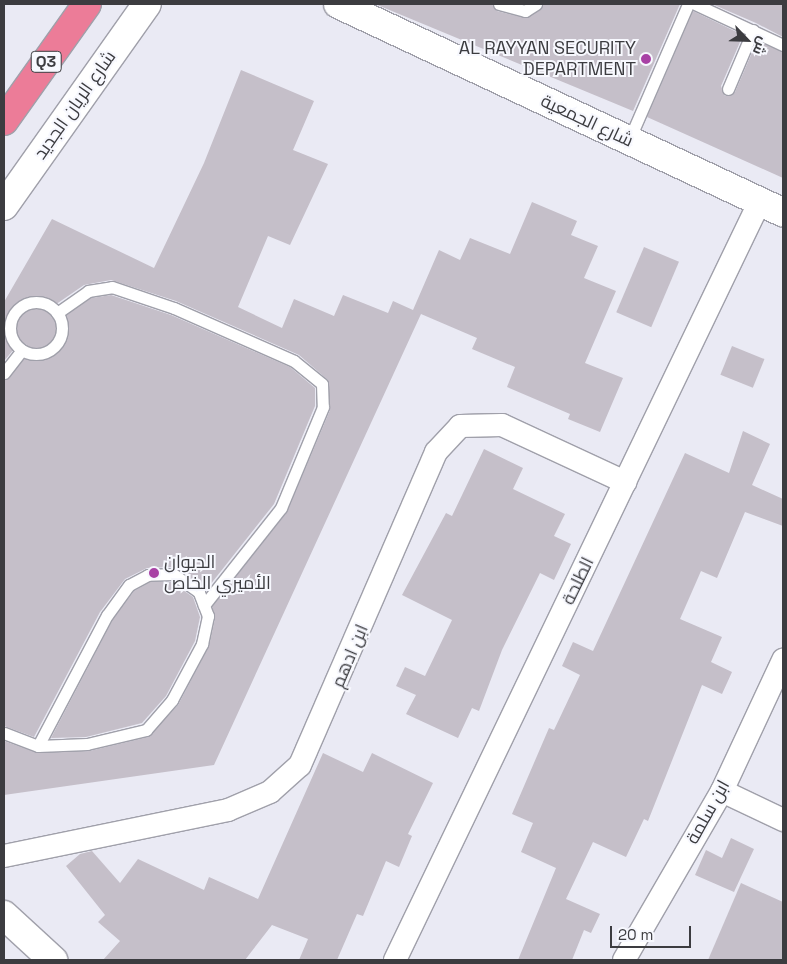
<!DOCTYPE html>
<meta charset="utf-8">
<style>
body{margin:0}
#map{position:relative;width:787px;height:964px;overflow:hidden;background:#eaeaf4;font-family:"Space Grotesk",Cairo,sans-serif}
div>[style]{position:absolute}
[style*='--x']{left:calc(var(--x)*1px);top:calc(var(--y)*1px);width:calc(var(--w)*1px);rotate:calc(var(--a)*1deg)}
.building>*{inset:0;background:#c5bfc9;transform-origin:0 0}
.roads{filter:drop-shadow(1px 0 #a0a0aa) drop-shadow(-1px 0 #a0a0aa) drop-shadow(0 1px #a0a0aa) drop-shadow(0 -1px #a0a0aa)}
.service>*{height:11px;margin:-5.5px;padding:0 5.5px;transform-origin:5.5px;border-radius:5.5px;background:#fff}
.service>.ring{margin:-5.5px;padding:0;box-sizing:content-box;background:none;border:11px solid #fff;border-radius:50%}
.minor>*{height:22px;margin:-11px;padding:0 11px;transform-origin:11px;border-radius:11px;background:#fff}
.tertiary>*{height:28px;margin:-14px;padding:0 14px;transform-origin:14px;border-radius:14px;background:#fff}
.trunk>*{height:28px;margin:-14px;padding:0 14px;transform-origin:14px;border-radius:14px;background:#ec7c98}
.dots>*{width:14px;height:14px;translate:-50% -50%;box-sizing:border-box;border:2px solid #f7f8fe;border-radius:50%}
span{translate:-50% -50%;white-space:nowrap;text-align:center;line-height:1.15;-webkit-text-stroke:4px #f7f8fe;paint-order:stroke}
.shield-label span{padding:1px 4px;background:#f7f8fe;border:1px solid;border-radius:4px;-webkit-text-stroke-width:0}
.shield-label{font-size:16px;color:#3c3c40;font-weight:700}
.poi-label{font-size:18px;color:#3c3c40}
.right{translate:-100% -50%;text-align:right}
.left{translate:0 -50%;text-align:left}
.street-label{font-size:18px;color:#3c3c40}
.frame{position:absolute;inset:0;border:5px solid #3c3c40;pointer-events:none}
.north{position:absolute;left:722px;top:15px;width:50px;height:50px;-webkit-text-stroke:4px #f7f8fe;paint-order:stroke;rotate:114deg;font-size:14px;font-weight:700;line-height:20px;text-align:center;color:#3c3c40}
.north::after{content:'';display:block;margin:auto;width:18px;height:22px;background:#3c3c40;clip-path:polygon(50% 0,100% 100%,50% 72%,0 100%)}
.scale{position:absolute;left:610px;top:926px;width:81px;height:22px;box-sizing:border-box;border:2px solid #3c3c40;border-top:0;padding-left:6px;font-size:15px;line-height:18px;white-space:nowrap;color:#3c3c40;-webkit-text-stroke:4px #f7f8fe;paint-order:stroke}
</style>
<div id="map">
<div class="building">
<i style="clip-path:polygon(375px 4px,492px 4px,497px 11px,526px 18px,543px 4px,680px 4px,633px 111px)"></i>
<i style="clip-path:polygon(712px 4px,783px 4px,783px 37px,756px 23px)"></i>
<i style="clip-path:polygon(693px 11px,743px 35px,721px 86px,725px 96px,735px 92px,757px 41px,783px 52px,783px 178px,647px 117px)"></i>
<i style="clip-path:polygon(241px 70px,314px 101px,293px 150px,328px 164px,290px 245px,268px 236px,238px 307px,282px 328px,294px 299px,334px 316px,343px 295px,388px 313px,393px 301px,413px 310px,439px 250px,460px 260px,470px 238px,510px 254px,532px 202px,577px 221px,571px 235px,598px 246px,584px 278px,616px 291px,585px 363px,623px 378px,600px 432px,568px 419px,570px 414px,507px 387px,515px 367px,472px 349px,477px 338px,421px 314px,214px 765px,4px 795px,4px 741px,38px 753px,89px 751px,148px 737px,178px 705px,209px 646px,215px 618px,212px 606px,287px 512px,330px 410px,328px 380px,299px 355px,176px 301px,111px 280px,84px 285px,52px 307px,51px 317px,58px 320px,91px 298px,111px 295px,171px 315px,290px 367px,315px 388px,315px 406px,274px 504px,206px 590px,173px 567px,147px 568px,125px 579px,100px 612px,34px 737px,4px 726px,4px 380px,29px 351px,26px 344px,19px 343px,4px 361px,4px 302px,52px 219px,154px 268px,204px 163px)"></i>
<i style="left:644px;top:247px;width:38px;height:71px;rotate:23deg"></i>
<i style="left:732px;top:346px;width:35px;height:31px;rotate:22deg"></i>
<i style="clip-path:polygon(743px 431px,770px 444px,752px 485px,783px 499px,783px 526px,745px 512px,717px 578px,701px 571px,680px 619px,722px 637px,711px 662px,732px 672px,722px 694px,702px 685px,648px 821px,644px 819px,626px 857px,593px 842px,566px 899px,600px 914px,591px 933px,584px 930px,572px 960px,518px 960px,556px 868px,521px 852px,533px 823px,512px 814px,549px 728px,554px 730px,580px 675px,562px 666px,573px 642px,593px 651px,685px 453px,729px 473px)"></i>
<i style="clip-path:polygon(484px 449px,523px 468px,513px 489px,565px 514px,554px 536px,571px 544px,554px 580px,540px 573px,502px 650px,479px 711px,472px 708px,458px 738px,406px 714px,416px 695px,396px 686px,405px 667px,425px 676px,452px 620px,402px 595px,446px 513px,452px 516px)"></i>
<i style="clip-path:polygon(150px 582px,171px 582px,193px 597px,200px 617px,195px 641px,166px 696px,142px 723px,86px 737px,51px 738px,113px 619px,134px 591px)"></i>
<i style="clip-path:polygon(323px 753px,363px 772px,372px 753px,433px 783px,408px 834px,412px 836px,399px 867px,386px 861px,363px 916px,357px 914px,337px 960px,299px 960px,308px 939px,272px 925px,245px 960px,103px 960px,120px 941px,98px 922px,105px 915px,66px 866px,80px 854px,92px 851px,120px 883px,138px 859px,204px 890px,209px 877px,258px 899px)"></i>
<i style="clip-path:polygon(731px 838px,754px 849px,734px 892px,695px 875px,706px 850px,722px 858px)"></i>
<i style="clip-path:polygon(741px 883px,783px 902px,783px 960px,708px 960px)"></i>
</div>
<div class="roads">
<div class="service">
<i style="--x:499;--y:4;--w:27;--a:15"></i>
<i style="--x:525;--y:11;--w:13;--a:-32"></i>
<i style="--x:695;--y:4;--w:97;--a:25"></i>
<i style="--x:728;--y:89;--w:64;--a:-67"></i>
<i style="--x:629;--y:140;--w:148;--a:-66.5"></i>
<i class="ring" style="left:10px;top:302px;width:41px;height:41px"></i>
<i style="--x:57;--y:313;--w:38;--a:-35"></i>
<i style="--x:88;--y:291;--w:24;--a:-9"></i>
<i style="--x:112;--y:287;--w:65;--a:18.7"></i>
<i style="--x:174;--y:308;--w:131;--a:23.8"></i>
<i style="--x:294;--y:361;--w:36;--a:39"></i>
<i style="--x:322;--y:384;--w:23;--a:88"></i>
<i style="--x:323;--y:407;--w:109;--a:112.6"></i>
<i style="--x:281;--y:508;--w:124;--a:128.4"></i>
<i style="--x:4;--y:373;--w:29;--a:-52"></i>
<i style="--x:4;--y:733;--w:36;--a:21"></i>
<i style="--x:38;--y:746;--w:49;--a:-2.3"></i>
<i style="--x:87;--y:744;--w:61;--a:-13.3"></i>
<i style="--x:146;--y:730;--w:40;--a:-49"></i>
<i style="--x:172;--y:700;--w:64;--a:-61.8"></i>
<i style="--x:202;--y:644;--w:29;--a:-78"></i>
<i style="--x:208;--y:616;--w:26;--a:-111"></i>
<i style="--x:199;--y:592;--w:32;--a:-145"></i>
<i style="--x:173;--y:574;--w:25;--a:178"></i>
<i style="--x:148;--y:575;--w:21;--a:152"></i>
<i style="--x:129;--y:585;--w:37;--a:126"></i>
<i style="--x:107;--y:615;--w:148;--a:117.8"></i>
</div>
<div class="minor">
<i style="--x:722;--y:791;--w:68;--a:25.4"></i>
<i style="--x:4;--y:856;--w:229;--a:-11.6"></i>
<i style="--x:228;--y:810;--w:46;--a:-23.2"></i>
<i style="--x:270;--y:792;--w:40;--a:-42"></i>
<i style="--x:300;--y:765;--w:341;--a:-66.5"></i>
<i style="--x:436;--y:452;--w:35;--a:-47"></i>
<i style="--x:460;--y:426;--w:42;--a:-1.4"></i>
<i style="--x:502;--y:425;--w:136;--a:24.9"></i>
<i style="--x:395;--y:960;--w:842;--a:-64.32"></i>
<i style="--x:624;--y:960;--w:195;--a:-59.9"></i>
<i style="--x:722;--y:791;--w:145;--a:-65"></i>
</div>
<div class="tertiary">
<i style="--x:338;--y:4;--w:491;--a:25.1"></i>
<i style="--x:4;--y:206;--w:247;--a:-54.7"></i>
<i style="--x:4;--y:915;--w:67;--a:42.6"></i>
</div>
<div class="trunk">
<i style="--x:4;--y:121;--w:143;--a:-54.6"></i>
</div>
</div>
<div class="dots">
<i style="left:646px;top:59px;background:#a841a5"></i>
<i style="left:154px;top:573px;background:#a841a5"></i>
</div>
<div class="shield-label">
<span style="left:46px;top:62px">Q3</span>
</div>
<div class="poi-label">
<span class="right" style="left:636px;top:59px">AL RAYYAN SECURITY<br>DEPARTMENT</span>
<span class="left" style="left:164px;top:573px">الديوان<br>الأميري الخاص</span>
</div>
<div class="street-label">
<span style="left:75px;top:105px;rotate:-55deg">شارع الريان الجديد</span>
<span style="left:587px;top:121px;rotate:25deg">شارع الجمعية</span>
<span style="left:578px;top:581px;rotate:-64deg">الطلحة</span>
<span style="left:350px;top:656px;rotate:-67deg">ابن ادهم</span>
<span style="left:708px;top:812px;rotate:-61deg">ابن سلمة</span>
</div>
<div class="frame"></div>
<div class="north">ش</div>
<div class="scale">20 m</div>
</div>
